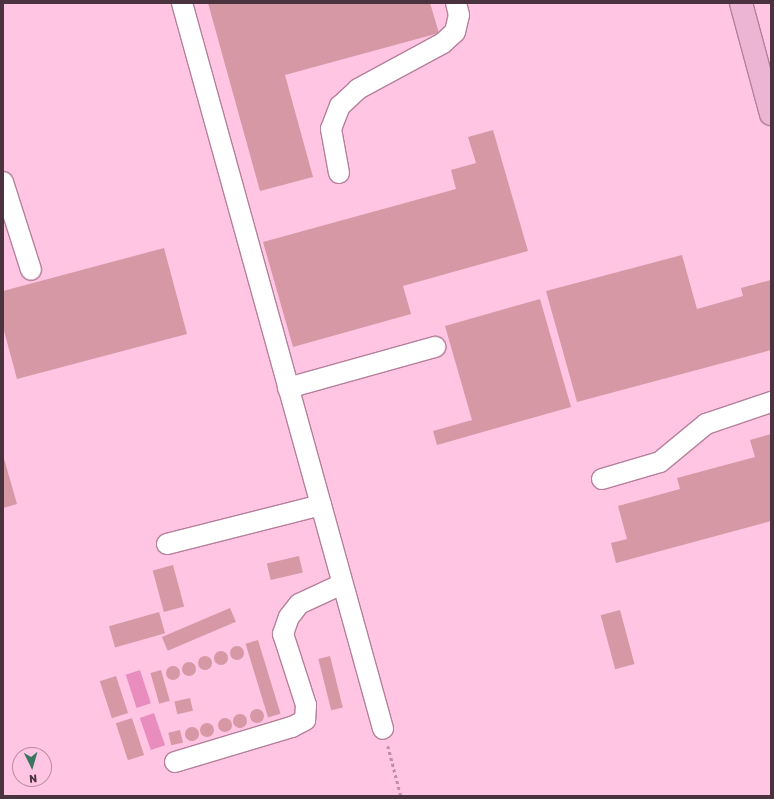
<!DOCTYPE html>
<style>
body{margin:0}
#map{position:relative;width:774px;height:799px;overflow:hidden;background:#ffc5e3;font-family:Rubik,sans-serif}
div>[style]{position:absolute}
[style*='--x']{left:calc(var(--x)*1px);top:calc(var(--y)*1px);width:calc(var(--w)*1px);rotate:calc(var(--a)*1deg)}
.green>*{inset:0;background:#e98dbf;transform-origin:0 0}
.building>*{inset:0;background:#d698a4;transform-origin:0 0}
.round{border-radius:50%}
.path>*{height:2.5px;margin-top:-1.25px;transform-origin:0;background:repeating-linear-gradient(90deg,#bc8fa6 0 3px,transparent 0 6px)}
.roads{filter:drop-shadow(1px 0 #b5809b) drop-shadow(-1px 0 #b5809b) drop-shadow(0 1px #b5809b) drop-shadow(0 -1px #b5809b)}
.minor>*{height:20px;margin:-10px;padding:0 10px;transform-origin:10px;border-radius:10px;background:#fff}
.major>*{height:22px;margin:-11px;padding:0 11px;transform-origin:11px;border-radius:11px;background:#edb5d4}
span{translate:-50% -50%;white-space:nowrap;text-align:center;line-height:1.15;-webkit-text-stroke:3px #ffc5e3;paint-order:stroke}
.frame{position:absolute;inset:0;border:4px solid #4a333f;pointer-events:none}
.north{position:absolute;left:12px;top:747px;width:40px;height:40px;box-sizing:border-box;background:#ffc5e3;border:1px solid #b78ba1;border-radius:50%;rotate:175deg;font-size:11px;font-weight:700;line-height:16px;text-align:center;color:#4a333f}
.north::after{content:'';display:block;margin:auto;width:14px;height:18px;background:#3b7660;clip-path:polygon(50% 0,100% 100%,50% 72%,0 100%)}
</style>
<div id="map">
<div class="green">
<i style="left:140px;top:670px;width:35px;height:15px;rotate:72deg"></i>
<i style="left:154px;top:713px;width:34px;height:15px;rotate:71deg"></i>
</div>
<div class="building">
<i style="clip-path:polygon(208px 3px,430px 3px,439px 33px,285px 75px,313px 177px,260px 191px)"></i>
<i style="clip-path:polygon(493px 130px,528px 251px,403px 286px,411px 314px,293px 347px,263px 242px,456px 189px,451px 170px,476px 163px,468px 137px)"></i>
<i style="clip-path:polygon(164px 248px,187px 334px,17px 379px,3px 327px,3px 291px)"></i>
<i style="clip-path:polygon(682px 255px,697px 309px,743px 296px,741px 288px,771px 280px,771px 350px,577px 402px,546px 291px)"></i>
<i style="clip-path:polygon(540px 299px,571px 407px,437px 445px,433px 431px,472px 420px,445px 326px)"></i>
<i style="clip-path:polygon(771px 434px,771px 521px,616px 563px,611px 543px,627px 539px,618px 506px,680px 489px,677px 478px,755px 457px,750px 440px)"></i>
<i style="clip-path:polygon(3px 455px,17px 504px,3px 508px)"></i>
<i style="left:299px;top:556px;width:17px;height:33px;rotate:77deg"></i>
<i style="left:173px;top:565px;width:43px;height:21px;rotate:75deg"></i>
<i style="left:230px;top:608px;width:15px;height:74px;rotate:67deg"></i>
<i style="left:620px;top:610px;width:56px;height:20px;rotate:75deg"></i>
<i style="left:159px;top:612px;width:22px;height:52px;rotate:74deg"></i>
<i style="left:258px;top:640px;width:77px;height:13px;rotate:73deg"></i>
<i class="round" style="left:230px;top:646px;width:14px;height:14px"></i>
<i class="round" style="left:214px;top:651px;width:14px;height:14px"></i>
<i style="left:330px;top:656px;width:53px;height:12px;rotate:76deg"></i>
<i class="round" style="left:198px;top:656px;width:14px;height:14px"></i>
<i class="round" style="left:182px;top:662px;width:14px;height:14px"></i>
<i class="round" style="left:166px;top:666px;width:14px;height:14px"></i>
<i style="left:161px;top:670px;width:32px;height:11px;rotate:74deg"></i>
<i style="left:116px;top:676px;width:39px;height:17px;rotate:72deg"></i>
<i style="left:190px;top:698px;width:13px;height:16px;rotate:77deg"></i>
<i class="round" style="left:250px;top:709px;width:14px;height:14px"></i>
<i class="round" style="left:233px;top:714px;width:14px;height:14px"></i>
<i style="left:132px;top:718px;width:39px;height:17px;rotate:72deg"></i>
<i class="round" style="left:218px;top:718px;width:14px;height:14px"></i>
<i class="round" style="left:200px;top:723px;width:14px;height:14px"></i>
<i class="round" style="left:185px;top:727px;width:14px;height:14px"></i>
<i style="left:180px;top:730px;width:13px;height:12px;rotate:77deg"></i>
</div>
<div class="path">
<i style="--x:388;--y:746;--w:52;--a:75.4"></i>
</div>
<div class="roads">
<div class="minor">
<i style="--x:182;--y:3;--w:753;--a:74.52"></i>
<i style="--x:339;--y:173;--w:45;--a:-100.3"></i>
<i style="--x:331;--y:129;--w:25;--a:-69"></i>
<i style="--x:340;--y:106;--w:25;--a:-43"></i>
<i style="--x:358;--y:89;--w:97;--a:-28.4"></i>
<i style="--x:443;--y:43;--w:16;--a:-43"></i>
<i style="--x:455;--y:32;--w:17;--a:-77"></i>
<i style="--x:459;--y:15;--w:12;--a:-104"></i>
<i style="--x:3;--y:182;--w:92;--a:72.3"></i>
<i style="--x:288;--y:388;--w:153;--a:-15.6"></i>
<i style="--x:602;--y:479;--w:60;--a:-16.3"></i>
<i style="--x:660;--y:462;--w:60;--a:-39.6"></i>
<i style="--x:706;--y:424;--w:69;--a:-18.7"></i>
<i style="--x:167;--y:544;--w:159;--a:-14.2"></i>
<i style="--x:175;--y:762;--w:122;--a:-16.7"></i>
<i style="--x:292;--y:727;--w:15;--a:-28"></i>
<i style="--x:305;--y:720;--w:15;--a:-86"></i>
<i style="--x:306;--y:705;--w:75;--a:-107.9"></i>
<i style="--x:283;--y:634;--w:18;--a:-71"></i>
<i style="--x:289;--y:617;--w:16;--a:-52"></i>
<i style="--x:299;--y:604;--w:47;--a:-24.9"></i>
</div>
<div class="major">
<i style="--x:741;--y:3;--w:115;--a:74.9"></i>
</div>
</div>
<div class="frame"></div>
<div class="north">N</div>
</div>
